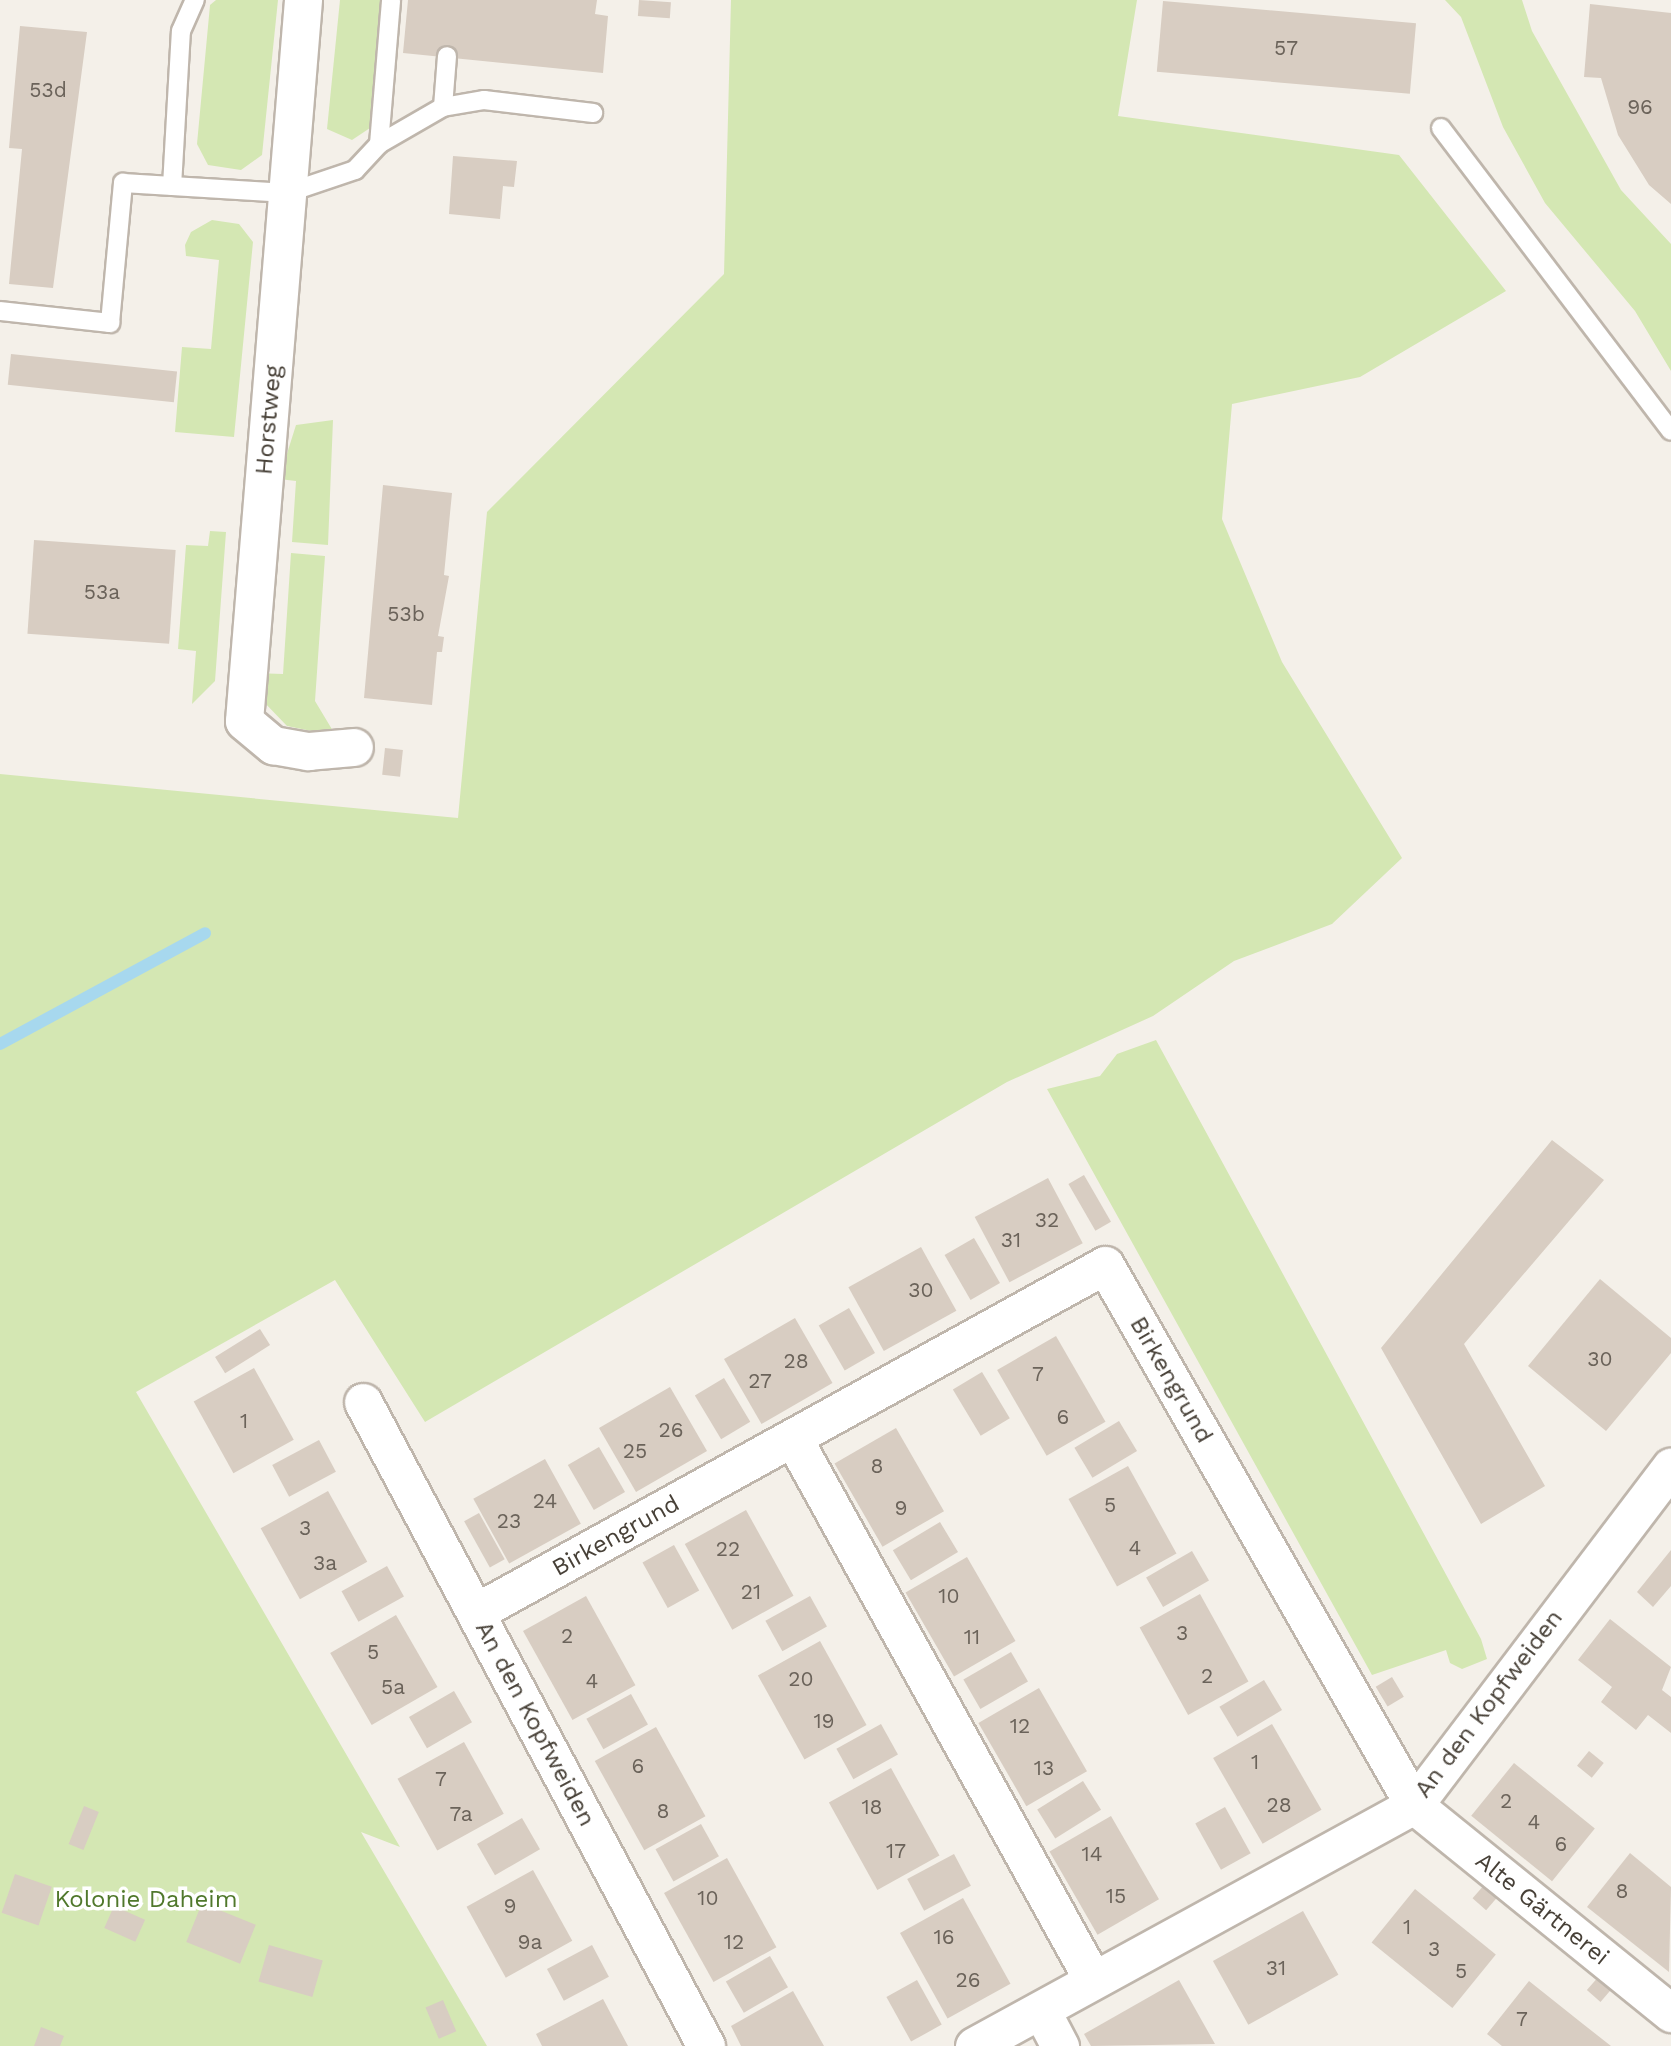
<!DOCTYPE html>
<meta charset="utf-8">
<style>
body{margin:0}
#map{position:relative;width:1671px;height:2046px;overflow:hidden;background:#f4f0e9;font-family:"Work Sans",sans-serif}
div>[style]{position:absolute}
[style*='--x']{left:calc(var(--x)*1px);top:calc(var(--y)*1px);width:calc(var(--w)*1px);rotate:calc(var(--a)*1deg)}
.green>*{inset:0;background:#d4e7b3}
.stream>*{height:12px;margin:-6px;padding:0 6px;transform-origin:6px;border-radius:6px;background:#a7d8ee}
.building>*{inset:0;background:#d8cdc2;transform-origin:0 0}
.roads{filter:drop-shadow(2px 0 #bfb6ac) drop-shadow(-2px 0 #bfb6ac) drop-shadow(0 2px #bfb6ac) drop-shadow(0 -2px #bfb6ac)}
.lane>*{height:18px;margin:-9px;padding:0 9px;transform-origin:9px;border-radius:9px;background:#fff}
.street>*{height:37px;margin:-18.5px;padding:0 18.5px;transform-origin:18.5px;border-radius:18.5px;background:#fff}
span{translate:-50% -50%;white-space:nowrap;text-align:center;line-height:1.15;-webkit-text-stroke:7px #fff;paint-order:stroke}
.number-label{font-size:21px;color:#6b635a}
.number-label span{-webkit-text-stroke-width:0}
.street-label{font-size:24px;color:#474037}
.park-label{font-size:24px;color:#50782c}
</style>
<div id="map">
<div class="green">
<i style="clip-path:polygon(216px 0,278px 0,262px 155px,241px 170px,208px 165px,197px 144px,210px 5px)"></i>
<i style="clip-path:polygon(340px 0,383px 0,370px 128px,352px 140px,327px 129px)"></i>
<i style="clip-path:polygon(731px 0,1137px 0,1118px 116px,1399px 155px,1506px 291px,1360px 377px,1232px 404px,1222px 519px,1282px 662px,1402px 858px,1332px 924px,1234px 961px,1153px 1016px,1007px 1082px,425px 1422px,335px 1280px,136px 1392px,400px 1847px,361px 1832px,487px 2046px,0 2046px,0 774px,458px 818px,487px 512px,724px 274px)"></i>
<i style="clip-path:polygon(1445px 0,1522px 0,1532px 31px,1621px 190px,1671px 244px,1671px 371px,1635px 311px,1545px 203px,1503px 127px,1461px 17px)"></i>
<i style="clip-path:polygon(212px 220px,239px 224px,253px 242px,234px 437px,175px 432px,182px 347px,211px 349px,219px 260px,186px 256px,185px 245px,191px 232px)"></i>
<i style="clip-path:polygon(333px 420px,328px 545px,292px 542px,296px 481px,279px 479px,296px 425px)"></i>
<i style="clip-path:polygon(210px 531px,226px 532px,215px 681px,192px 704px,196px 651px,178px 649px,186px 545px,208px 546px)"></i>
<i style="clip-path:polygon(291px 553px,325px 556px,315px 701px,336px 736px,287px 726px,262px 700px,253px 673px,283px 674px)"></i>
<i style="clip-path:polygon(1156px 1040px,1481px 1639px,1487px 1659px,1462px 1669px,1450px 1663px,1446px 1650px,1372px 1675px,1047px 1089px,1100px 1076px,1117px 1054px)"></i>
</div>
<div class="stream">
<i style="--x:0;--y:1044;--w:233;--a:-28.4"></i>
</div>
<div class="building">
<i style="clip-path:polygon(408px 0,597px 0,595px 14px,608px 16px,603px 73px,403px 53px)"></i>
<i style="left:639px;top:0;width:32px;height:16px;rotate:4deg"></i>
<i style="left:1163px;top:1px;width:254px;height:71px;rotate:5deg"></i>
<i style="clip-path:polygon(1590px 4px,1671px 13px,1671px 204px,1649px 185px,1618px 135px,1601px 78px,1584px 77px)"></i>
<i style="clip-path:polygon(20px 26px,87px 32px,53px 288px,9px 284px,22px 149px,9px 148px)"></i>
<i style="clip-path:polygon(453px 156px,517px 161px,514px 187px,503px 186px,500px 219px,449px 214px)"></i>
<i style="left:11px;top:354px;width:167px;height:31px;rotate:6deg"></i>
<i style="clip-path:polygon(383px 485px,452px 493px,444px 575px,449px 576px,438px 636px,444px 637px,442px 652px,437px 652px,432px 705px,364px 698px)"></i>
<i style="left:34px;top:540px;width:142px;height:94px;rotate:4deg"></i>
<i style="left:385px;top:748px;width:18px;height:27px;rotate:6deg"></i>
<i style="clip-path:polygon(1552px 1140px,1604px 1180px,1464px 1344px,1545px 1486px,1481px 1524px,1381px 1348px)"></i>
<i style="left:1084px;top:1175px;width:54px;height:18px;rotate:60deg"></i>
<i style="left:1048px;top:1178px;width:74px;height:83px;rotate:62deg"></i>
<i style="left:974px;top:1238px;width:52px;height:34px;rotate:60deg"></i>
<i style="left:921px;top:1247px;width:73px;height:83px;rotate:61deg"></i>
<i style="clip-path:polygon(1600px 1279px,1671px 1338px,1671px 1353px,1606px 1431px,1528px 1366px)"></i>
<i style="left:849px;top:1308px;width:52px;height:35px;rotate:60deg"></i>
<i style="left:795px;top:1318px;width:75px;height:82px;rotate:60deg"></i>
<i style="left:260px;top:1329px;width:19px;height:53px;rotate:58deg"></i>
<i style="left:1056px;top:1336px;width:99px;height:68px;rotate:60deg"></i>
<i style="left:254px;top:1368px;width:82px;height:69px;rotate:61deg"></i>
<i style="left:982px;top:1372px;width:54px;height:34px;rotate:59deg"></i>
<i style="left:724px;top:1378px;width:51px;height:34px;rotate:59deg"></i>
<i style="left:670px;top:1387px;width:74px;height:82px;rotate:60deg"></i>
<i style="left:1119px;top:1421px;width:35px;height:52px;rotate:59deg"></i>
<i style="left:896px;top:1428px;width:96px;height:71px;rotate:60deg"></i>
<i style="left:319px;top:1440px;width:36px;height:53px;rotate:62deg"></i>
<i style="left:599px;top:1447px;width:52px;height:36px;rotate:60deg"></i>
<i style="left:545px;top:1459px;width:74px;height:82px;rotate:61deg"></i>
<i style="left:1128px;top:1466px;width:100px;height:68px;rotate:61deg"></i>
<i style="left:328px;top:1491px;width:81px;height:77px;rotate:61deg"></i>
<i style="left:746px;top:1510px;width:98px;height:70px;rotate:61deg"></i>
<i style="left:479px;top:1513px;width:53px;height:17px;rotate:61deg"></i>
<i style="left:940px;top:1522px;width:35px;height:55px;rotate:59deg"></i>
<i style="left:674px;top:1545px;width:52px;height:36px;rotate:61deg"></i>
<i style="clip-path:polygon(1671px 1550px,1671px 1586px,1653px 1607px,1637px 1592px)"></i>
<i style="left:1192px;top:1551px;width:34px;height:53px;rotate:60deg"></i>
<i style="left:967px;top:1557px;width:97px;height:71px;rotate:60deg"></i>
<i style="left:387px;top:1566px;width:35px;height:52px;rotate:61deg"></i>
<i style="left:1200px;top:1594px;width:100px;height:69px;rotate:61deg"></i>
<i style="left:586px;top:1596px;width:102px;height:72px;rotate:61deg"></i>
<i style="left:810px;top:1596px;width:35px;height:51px;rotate:61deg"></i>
<i style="left:396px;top:1615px;width:83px;height:76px;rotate:60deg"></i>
<i style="clip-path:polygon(1610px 1619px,1671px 1667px,1662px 1690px,1671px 1697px,1671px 1733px,1648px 1715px,1636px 1730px,1601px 1702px,1612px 1687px,1578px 1660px)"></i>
<i style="left:820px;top:1641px;width:96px;height:71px;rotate:61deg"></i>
<i style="left:1011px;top:1652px;width:34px;height:55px;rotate:60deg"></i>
<i style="left:1392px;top:1677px;width:23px;height:19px;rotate:59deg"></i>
<i style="left:1264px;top:1680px;width:35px;height:52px;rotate:59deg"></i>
<i style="left:1039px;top:1688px;width:96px;height:70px;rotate:60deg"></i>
<i style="left:454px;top:1691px;width:36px;height:52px;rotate:60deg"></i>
<i style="left:631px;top:1694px;width:35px;height:51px;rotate:61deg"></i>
<i style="left:881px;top:1724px;width:35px;height:51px;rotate:61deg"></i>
<i style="left:1272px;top:1724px;width:99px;height:68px;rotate:60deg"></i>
<i style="left:656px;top:1727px;width:102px;height:70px;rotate:61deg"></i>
<i style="left:464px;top:1742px;width:82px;height:76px;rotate:61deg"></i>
<i style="left:1589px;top:1751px;width:19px;height:19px;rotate:39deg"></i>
<i style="left:1514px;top:1763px;width:104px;height:68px;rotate:39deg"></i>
<i style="left:891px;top:1768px;width:100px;height:71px;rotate:61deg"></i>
<i style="left:1083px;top:1781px;width:34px;height:54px;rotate:58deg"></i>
<i style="left:84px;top:1806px;width:16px;height:41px;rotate:22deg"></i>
<i style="left:1225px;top:1807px;width:53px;height:34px;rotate:61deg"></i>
<i style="left:1111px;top:1816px;width:96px;height:71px;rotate:60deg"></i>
<i style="left:522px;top:1818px;width:36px;height:52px;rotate:60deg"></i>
<i style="left:701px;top:1824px;width:37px;height:52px;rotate:61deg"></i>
<i style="clip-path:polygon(1630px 1853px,1671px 1887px,1669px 1972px,1587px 1907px)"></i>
<i style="left:954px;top:1854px;width:36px;height:53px;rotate:62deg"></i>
<i style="left:727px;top:1858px;width:102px;height:72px;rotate:61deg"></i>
<i style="left:533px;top:1870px;width:81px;height:76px;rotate:61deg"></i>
<i style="left:15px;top:1874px;width:39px;height:41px;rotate:19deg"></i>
<i style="left:1485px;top:1884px;width:18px;height:19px;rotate:41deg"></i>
<i style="left:1415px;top:1889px;width:104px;height:69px;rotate:39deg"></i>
<i style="left:963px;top:1898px;width:98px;height:72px;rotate:61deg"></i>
<i style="left:202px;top:1903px;width:58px;height:42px;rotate:22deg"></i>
<i style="left:114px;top:1906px;width:34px;height:24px;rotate:24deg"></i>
<i style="left:1303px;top:1911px;width:73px;height:103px;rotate:61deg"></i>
<i style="left:269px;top:1945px;width:56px;height:38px;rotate:16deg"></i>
<i style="left:592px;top:1945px;width:36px;height:51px;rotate:62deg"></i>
<i style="left:770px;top:1956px;width:36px;height:51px;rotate:60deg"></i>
<i style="left:1600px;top:1975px;width:18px;height:20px;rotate:41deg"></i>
<i style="left:917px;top:1980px;width:51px;height:35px;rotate:61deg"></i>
<i style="clip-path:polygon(1179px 1980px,1215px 2044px,1091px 2046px,1084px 2034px)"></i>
<i style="clip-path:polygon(1529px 1981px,1583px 2024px,1611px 2046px,1502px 2046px,1487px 2034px)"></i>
<i style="clip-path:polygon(793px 1991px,824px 2046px,741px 2046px,731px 2026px)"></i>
<i style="clip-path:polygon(603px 1999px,628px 2046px,542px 2046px,536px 2034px)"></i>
<i style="left:443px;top:2000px;width:34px;height:19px;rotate:67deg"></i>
<i style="clip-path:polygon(41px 2027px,64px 2036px,60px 2046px,34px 2046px)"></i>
</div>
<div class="roads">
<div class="lane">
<i style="--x:443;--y:107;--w:51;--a:-85.5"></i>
<i style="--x:1441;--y:128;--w:380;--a:52.8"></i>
<i style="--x:379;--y:144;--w:74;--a:-30"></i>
<i style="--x:443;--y:107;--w:42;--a:-9.7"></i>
<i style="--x:484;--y:100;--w:110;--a:6.8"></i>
<i style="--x:172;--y:186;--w:155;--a:-86.7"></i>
<i style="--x:181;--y:31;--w:34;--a:-66"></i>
<i style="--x:0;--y:311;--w:111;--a:6.2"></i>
<i style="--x:110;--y:323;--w:141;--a:-84.7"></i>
<i style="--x:123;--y:183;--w:164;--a:3.5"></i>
<i style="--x:287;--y:193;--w:72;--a:-18.7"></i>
<i style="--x:355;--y:170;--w:35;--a:-47"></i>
<i style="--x:379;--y:144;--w:144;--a:-85.2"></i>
</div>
<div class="street">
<i style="--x:303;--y:0;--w:723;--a:94.68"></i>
<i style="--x:244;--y:721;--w:38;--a:40"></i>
<i style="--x:273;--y:745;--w:36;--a:10"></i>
<i style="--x:308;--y:751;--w:46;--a:-5"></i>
<i style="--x:363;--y:1402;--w:730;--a:61.96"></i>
<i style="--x:793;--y:1438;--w:619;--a:61.04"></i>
<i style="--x:476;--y:1612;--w:718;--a:-28.88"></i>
<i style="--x:1105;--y:1265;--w:622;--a:60.22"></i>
<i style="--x:1414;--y:1805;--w:331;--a:39"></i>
<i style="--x:1041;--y:2010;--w:41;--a:62.2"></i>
<i style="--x:974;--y:2046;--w:502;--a:-28.71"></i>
<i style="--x:1414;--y:1805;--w:425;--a:-52.8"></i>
</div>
</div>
<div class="number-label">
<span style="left:1286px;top:48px">57</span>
<span style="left:48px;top:90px">53d</span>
<span style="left:1640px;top:107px">96</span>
<span style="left:102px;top:592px">53a</span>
<span style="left:406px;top:614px">53b</span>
<span style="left:1047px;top:1220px">32</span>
<span style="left:1011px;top:1240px">31</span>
<span style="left:921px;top:1290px">30</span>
<span style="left:1600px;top:1359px">30</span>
<span style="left:796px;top:1361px">28</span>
<span style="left:1038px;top:1374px">7</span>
<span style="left:760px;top:1381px">27</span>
<span style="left:1063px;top:1417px">6</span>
<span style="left:244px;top:1421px">1</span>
<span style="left:671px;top:1430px">26</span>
<span style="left:635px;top:1451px">25</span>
<span style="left:877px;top:1466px">8</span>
<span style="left:545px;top:1501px">24</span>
<span style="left:1110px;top:1505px">5</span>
<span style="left:901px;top:1508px">9</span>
<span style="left:509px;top:1521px">23</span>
<span style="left:305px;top:1528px">3</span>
<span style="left:1135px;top:1548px">4</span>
<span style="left:728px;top:1549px">22</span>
<span style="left:325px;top:1563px">3a</span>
<span style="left:751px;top:1592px">21</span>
<span style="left:949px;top:1596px">10</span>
<span style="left:1182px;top:1633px">3</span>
<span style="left:567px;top:1636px">2</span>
<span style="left:972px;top:1637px">11</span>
<span style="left:373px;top:1652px">5</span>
<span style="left:1207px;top:1676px">2</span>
<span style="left:801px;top:1679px">20</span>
<span style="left:592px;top:1681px">4</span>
<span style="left:393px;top:1687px">5a</span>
<span style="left:824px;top:1721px">19</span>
<span style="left:1020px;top:1726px">12</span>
<span style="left:1255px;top:1762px">1</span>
<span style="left:638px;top:1766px">6</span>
<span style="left:1044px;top:1768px">13</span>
<span style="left:441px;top:1779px">7</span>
<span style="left:1506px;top:1801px">2</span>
<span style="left:1279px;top:1805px">28</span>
<span style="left:872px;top:1807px">18</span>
<span style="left:663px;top:1811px">8</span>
<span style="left:461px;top:1814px">7a</span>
<span style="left:1534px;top:1822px">4</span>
<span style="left:1561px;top:1844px">6</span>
<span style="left:896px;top:1851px">17</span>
<span style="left:1092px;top:1854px">14</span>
<span style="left:1622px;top:1891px">8</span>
<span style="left:1116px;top:1896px">15</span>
<span style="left:708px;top:1898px">10</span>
<span style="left:510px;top:1906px">9</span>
<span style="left:1407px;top:1927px">1</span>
<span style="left:944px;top:1937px">16</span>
<span style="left:530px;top:1942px">9a</span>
<span style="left:734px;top:1942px">12</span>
<span style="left:1434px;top:1949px">3</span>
<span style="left:1276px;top:1968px">31</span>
<span style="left:1461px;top:1971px">5</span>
<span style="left:968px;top:1980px">26</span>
<span style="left:1522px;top:2019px">7</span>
</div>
<div class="street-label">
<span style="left:269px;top:420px;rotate:-85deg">Horstweg</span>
<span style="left:1171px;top:1380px;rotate:60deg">Birkengrund</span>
<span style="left:616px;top:1536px;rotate:-29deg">Birkengrund</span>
<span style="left:1489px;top:1704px;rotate:-53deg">An den Kopfweiden</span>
<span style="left:535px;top:1724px;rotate:62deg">An den Kopfweiden</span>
<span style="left:1542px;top:1909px;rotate:39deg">Alte Gärtnerei</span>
</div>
<div class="park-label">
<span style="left:146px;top:1900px">Kolonie Daheim</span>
</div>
</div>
